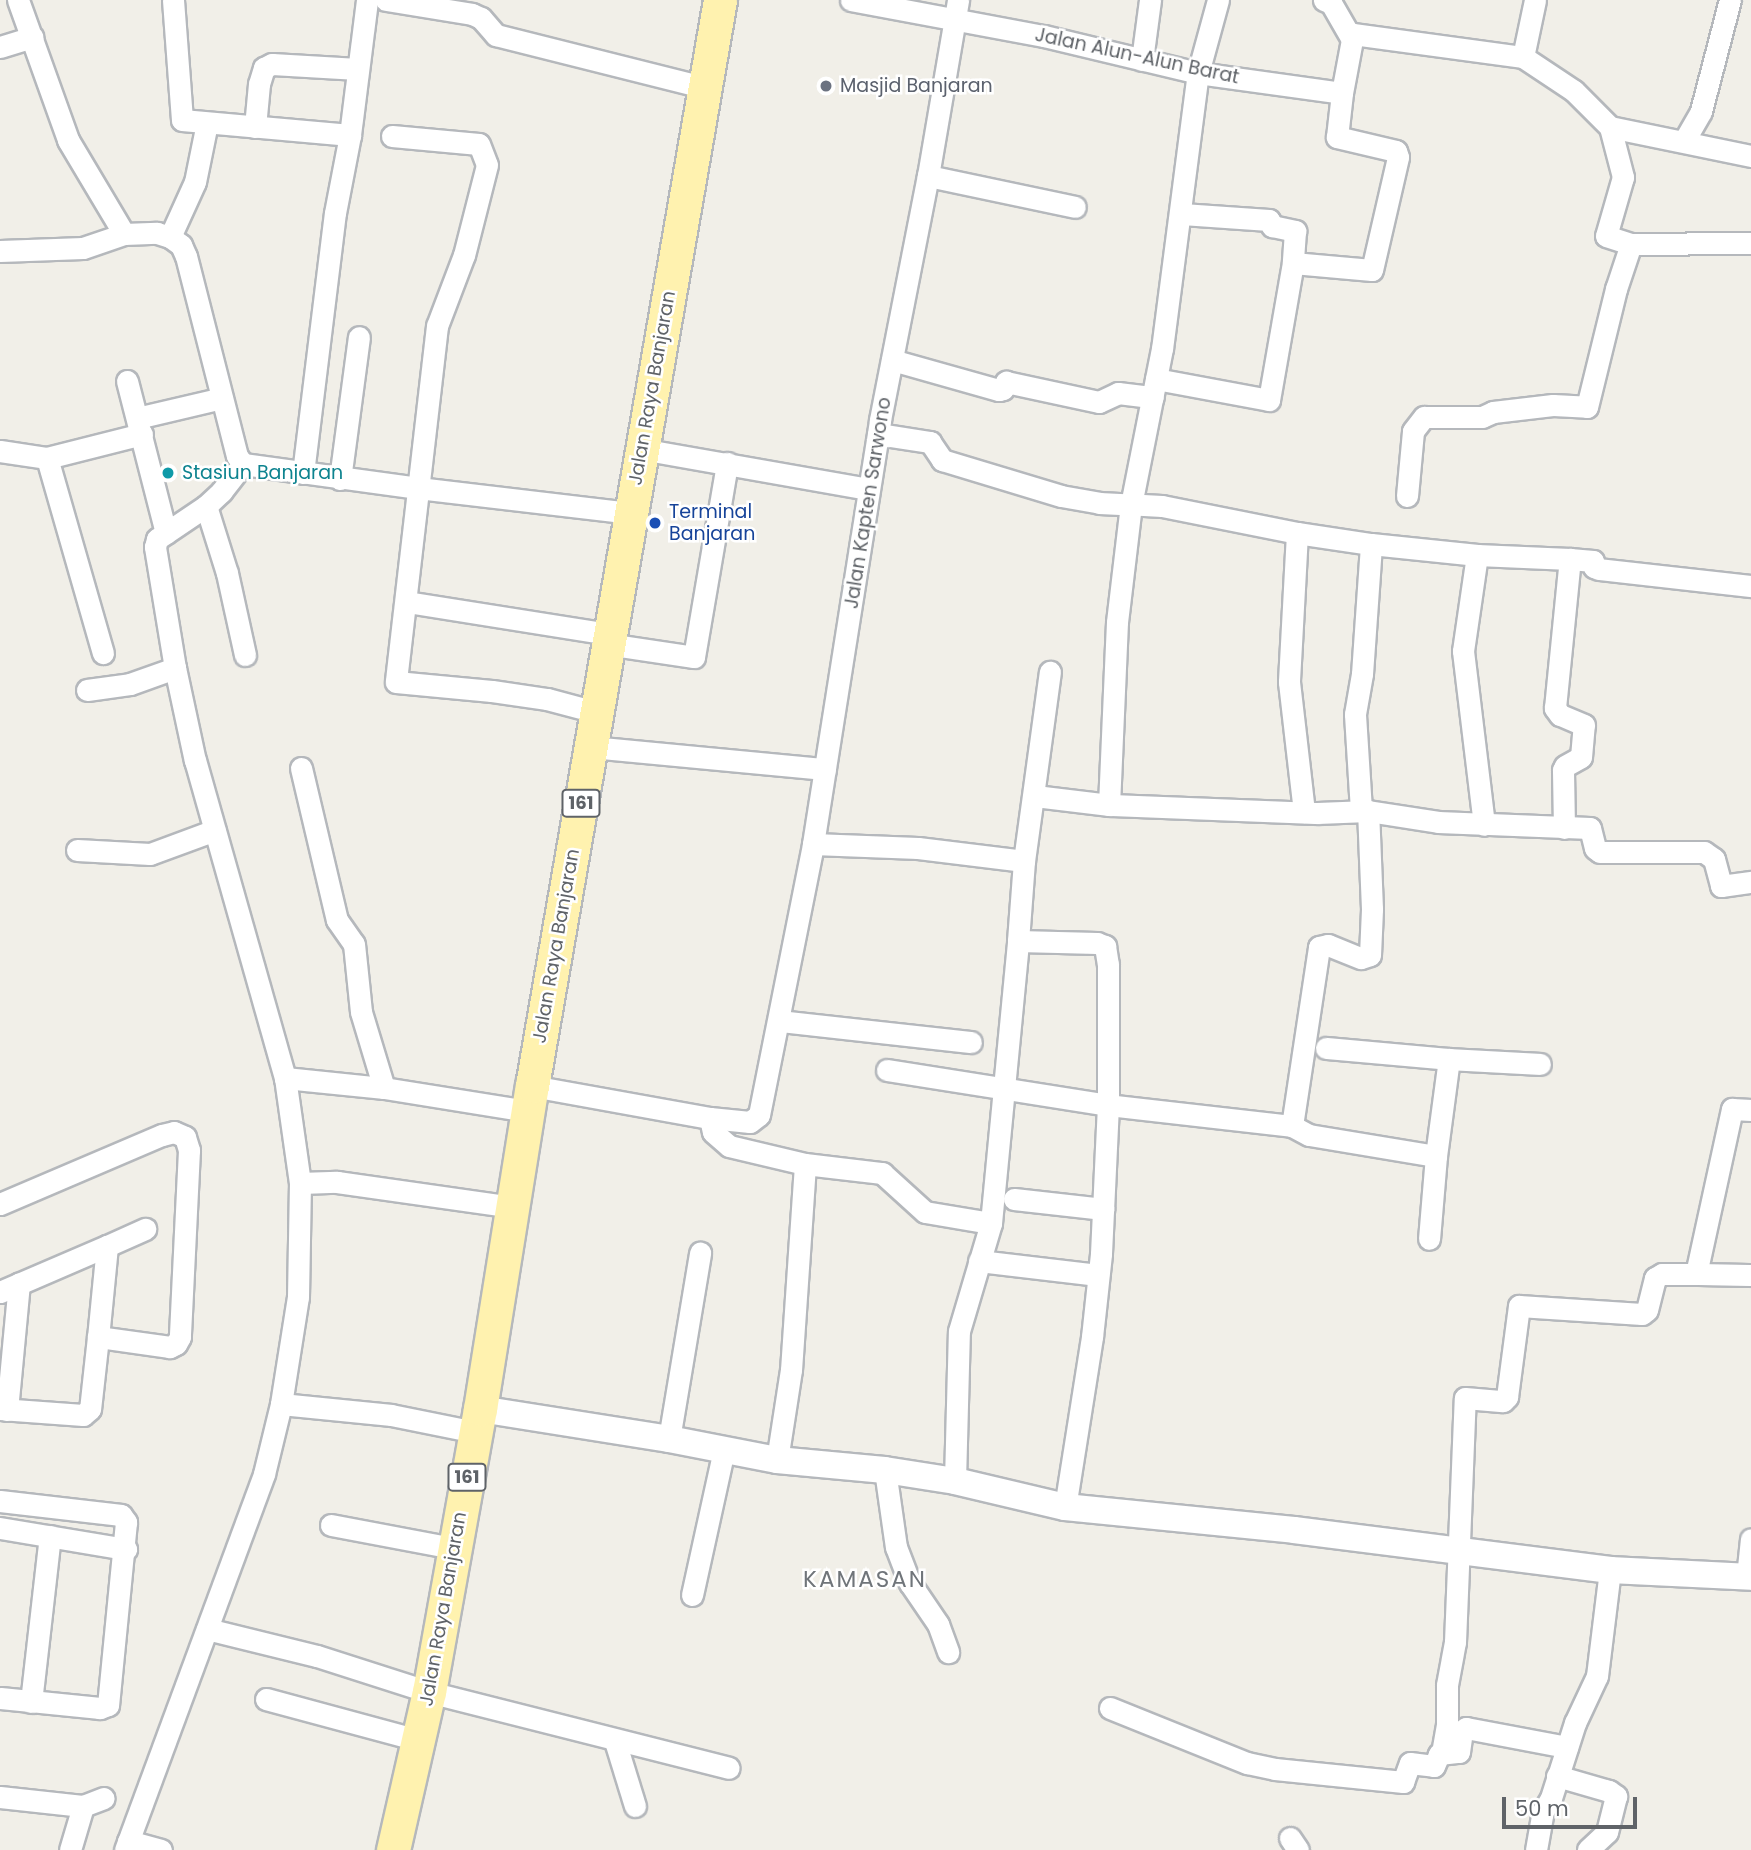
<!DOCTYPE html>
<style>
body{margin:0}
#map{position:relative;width:1751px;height:1850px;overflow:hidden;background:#f1efe8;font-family:Poppins,sans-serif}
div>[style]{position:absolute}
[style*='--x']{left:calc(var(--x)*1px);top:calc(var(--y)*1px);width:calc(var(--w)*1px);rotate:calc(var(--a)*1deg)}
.roads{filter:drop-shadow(2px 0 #b5b8bc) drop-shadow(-2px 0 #b5b8bc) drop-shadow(0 2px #b5b8bc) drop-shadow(0 -2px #b5b8bc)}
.minor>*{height:21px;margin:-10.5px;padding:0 10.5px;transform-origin:10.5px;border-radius:10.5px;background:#fff}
.tertiary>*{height:26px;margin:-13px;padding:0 13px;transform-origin:13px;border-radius:13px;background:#fff}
.primary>*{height:33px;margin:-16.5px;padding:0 16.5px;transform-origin:16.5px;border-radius:16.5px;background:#fff2af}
.dots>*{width:19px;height:19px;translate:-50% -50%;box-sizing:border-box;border:4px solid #fff;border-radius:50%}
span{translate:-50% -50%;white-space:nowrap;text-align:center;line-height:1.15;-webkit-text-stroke:5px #fff;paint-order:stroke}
.shield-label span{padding:2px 5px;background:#fff;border:2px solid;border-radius:5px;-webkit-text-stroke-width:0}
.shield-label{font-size:18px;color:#5f6368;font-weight:700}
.street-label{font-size:19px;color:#5f6368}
.worship-label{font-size:19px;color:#5b616d}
.left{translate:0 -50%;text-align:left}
.culture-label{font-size:19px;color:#0d838f}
.transit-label{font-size:19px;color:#164399}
.quarter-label{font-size:23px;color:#70757a;letter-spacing:2px}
.scale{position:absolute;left:1502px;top:1797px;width:135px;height:32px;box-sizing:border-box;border:4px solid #5f6368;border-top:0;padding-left:9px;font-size:21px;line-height:24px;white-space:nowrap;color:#5f6368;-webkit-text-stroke:5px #fff;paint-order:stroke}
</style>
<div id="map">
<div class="roads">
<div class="minor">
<i style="--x:18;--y:0;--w:149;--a:70.3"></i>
<i style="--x:68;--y:140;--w:109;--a:59.2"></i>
<i style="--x:124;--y:234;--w:33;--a:-2"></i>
<i style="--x:157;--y:233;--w:14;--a:17"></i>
<i style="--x:170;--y:237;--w:14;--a:36"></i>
<i style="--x:181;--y:245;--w:12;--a:66"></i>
<i style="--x:186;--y:256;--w:206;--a:75.7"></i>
<i style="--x:237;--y:456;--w:10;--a:53"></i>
<i style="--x:243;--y:464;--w:177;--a:7.8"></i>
<i style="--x:418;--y:488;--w:213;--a:6.7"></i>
<i style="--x:173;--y:0;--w:120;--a:85.7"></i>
<i style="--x:182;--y:120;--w:169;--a:5.1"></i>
<i style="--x:386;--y:0;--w:87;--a:9.2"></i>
<i style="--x:472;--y:14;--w:10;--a:24"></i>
<i style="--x:481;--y:18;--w:23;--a:49"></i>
<i style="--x:496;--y:35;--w:213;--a:14.1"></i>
<i style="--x:851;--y:0;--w:196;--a:10.6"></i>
<i style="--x:1044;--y:36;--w:158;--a:13.5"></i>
<i style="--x:1198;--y:73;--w:145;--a:7.9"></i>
<i style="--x:1342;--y:93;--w:60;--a:-79.4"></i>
<i style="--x:1353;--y:34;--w:172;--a:7.7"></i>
<i style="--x:1523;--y:57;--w:58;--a:-78.1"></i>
<i style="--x:1324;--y:0;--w:8;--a:23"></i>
<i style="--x:1331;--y:3;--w:38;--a:60"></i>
<i style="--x:0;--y:47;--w:34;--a:-17"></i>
<i style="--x:1523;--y:57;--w:61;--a:33.7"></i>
<i style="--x:1574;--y:91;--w:51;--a:45"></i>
<i style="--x:1610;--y:127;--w:52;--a:75.4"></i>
<i style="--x:1623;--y:177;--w:61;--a:106.1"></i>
<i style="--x:1606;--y:236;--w:26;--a:18"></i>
<i style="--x:1631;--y:244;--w:120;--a:-0.5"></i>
<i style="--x:1142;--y:60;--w:61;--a:-82.4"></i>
<i style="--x:255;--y:127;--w:43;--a:-84.7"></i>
<i style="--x:259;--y:84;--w:17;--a:-73"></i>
<i style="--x:264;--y:68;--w:9;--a:-27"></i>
<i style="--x:272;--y:64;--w:86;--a:3.3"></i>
<i style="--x:1610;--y:127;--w:144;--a:11.6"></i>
<i style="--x:392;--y:136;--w:87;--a:5.3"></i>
<i style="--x:479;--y:144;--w:22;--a:69"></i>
<i style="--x:487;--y:165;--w:93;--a:104.3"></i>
<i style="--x:464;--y:255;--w:76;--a:110.8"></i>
<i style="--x:437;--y:326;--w:358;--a:96.6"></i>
<i style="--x:396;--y:682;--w:96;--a:5.4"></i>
<i style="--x:492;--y:691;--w:56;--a:8.3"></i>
<i style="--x:547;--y:699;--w:51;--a:14.9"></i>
<i style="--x:1684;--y:141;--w:34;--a:-60"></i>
<i style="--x:1701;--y:111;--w:115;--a:-75.4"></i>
<i style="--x:928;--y:176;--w:150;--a:11.9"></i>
<i style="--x:1182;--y:214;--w:87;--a:3.9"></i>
<i style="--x:1269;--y:220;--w:7;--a:63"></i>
<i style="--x:1272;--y:226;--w:24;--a:12"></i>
<i style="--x:1295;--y:231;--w:32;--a:94"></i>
<i style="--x:1293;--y:263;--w:79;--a:5.1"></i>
<i style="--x:1372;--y:270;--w:116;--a:-77"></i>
<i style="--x:1398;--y:157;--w:6;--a:-108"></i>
<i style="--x:1396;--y:151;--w:61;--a:-166.7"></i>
<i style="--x:1337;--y:137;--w:44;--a:-83.5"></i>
<i style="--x:170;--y:237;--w:60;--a:-65.6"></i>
<i style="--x:195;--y:182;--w:60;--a:-78.5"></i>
<i style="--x:0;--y:251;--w:83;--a:-2.1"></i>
<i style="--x:83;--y:248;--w:43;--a:-18.9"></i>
<i style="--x:892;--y:360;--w:111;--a:15.7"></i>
<i style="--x:999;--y:390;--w:4;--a:-14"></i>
<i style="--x:1003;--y:389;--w:8;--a:-67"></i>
<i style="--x:1006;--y:382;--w:95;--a:12.1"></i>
<i style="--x:1099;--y:402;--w:21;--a:-25"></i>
<i style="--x:1118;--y:393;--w:35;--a:7"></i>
<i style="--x:1156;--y:379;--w:115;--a:10.5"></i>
<i style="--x:1269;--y:400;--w:139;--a:-80.1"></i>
<i style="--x:127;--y:381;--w:157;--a:75.6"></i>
<i style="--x:137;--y:418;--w:87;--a:-13.2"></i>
<i style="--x:878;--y:434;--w:53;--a:8.7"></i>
<i style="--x:930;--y:442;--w:22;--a:56"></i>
<i style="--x:942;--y:460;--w:124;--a:16.8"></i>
<i style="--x:1061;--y:496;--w:39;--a:10"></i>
<i style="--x:1099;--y:503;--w:63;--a:2.7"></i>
<i style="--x:1162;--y:506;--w:138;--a:11.3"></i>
<i style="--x:1297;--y:533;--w:75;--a:8.5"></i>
<i style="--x:1371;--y:544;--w:107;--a:5.9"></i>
<i style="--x:1477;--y:555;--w:93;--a:2.5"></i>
<i style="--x:641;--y:449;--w:230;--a:10"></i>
<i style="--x:0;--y:451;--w:48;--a:8.5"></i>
<i style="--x:47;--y:458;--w:98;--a:-14.2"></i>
<i style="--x:47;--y:458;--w:203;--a:74"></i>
<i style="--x:303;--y:473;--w:262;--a:-83"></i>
<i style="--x:335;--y:213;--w:79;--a:-79.1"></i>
<i style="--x:350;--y:135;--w:136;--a:-82.8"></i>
<i style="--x:340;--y:479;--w:143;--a:-82.4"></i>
<i style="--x:1407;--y:496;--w:65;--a:-84.7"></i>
<i style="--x:1413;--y:431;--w:18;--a:-52"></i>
<i style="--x:1424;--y:417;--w:58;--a:0"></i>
<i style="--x:1482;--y:417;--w:12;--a:-24"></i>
<i style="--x:1493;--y:412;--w:60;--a:-6.7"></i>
<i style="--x:1553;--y:405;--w:34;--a:3"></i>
<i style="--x:1587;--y:407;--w:122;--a:-76.2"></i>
<i style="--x:1616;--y:289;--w:47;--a:-71.6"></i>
<i style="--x:206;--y:506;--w:70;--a:72.6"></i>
<i style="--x:227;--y:573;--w:84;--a:77.6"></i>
<i style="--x:1297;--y:533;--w:149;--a:93.1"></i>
<i style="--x:1289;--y:682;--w:131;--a:83.4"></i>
<i style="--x:1477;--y:555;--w:97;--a:98.3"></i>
<i style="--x:1463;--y:651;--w:175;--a:83.1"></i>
<i style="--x:407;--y:602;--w:205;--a:9"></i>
<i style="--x:607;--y:644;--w:88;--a:8.5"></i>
<i style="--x:694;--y:657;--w:197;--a:-80.3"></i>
<i style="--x:87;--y:690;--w:43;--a:-7.9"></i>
<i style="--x:130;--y:684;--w:48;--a:-19.6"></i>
<i style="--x:591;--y:747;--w:235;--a:5.4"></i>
<i style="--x:301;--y:768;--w:156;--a:76.7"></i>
<i style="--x:337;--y:920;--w:29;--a:55"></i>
<i style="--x:354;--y:944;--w:68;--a:84.1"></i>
<i style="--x:361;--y:1012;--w:79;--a:73.2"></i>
<i style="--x:1035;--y:796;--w:75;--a:6.9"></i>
<i style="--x:1109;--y:805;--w:183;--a:-87.5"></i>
<i style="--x:1117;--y:622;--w:118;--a:-83.2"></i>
<i style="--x:1131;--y:505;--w:159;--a:-78.8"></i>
<i style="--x:1162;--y:349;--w:278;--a:-82.6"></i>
<i style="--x:1198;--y:73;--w:76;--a:-74.7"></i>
<i style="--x:1361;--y:810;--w:96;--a:-93.6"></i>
<i style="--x:1355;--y:714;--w:41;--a:-80.1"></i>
<i style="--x:1362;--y:674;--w:130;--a:-86"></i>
<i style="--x:1368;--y:811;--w:71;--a:8.9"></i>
<i style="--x:1438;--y:822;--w:152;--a:2.3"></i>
<i style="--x:1590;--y:828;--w:21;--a:76"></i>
<i style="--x:1595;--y:848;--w:6;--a:39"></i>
<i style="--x:1600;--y:852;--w:104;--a:0"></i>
<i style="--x:1704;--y:852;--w:12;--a:35"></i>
<i style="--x:1714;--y:859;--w:28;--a:75"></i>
<i style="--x:1721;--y:886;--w:30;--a:-8"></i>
<i style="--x:1564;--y:828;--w:58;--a:-91"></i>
<i style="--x:1563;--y:770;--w:4;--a:-63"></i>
<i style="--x:1565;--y:766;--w:18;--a:-29"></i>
<i style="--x:1581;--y:757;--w:32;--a:-85"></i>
<i style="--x:1584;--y:725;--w:26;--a:-157"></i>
<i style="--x:1560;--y:715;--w:9;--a:-126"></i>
<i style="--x:1555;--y:708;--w:150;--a:-84.3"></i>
<i style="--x:1570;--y:559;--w:23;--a:5"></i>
<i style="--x:1593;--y:561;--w:6;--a:81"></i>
<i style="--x:1594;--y:567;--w:5;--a:22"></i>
<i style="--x:1599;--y:569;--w:153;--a:6.4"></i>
<i style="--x:813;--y:844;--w:105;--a:2.2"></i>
<i style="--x:918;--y:848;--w:107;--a:7"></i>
<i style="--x:1024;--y:861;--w:191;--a:-82.2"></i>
<i style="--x:77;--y:850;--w:73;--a:3.1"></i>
<i style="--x:150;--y:854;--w:69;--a:-20.3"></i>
<i style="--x:1024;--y:861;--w:80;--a:94.3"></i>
<i style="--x:1018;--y:941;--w:79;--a:1.5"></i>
<i style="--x:1097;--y:943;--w:9;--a:21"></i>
<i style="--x:1105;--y:946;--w:18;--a:81"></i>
<i style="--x:1108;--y:964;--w:141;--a:90"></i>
<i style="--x:1108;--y:1105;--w:149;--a:92.7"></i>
<i style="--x:1101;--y:1254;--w:83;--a:96.2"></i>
<i style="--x:1092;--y:1337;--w:172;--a:99"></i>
<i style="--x:780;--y:1021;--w:192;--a:6.3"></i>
<i style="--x:1326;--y:1048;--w:123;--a:5.1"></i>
<i style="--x:887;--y:1070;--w:224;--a:9"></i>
<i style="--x:1108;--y:1105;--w:185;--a:6.5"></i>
<i style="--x:1292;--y:1126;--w:181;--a:-81.4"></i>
<i style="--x:1319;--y:947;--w:9;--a:-13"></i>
<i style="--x:1328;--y:945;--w:35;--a:22"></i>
<i style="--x:1361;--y:958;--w:9;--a:-18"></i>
<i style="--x:1370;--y:955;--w:46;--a:-87.5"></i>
<i style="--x:1372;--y:909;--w:98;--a:-92.3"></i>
<i style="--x:1368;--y:811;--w:51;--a:177.8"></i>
<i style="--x:1317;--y:813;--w:208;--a:-177.8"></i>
<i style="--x:285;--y:1078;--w:100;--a:5.8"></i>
<i style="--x:384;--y:1088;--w:146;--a:9.1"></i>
<i style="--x:532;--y:1086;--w:181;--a:10.2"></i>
<i style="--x:710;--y:1118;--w:40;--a:5.7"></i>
<i style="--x:750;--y:1122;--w:11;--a:-38"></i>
<i style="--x:759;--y:1115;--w:276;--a:-78.7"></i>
<i style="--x:813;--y:844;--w:429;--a:-81"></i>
<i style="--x:880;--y:420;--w:249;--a:-78.9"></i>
<i style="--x:928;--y:176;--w:179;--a:-80.3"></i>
<i style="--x:710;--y:1118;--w:14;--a:78"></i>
<i style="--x:713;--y:1132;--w:21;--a:41"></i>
<i style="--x:729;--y:1146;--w:78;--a:13.3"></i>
<i style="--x:805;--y:1164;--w:78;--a:6.7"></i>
<i style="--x:882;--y:1173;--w:58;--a:42.2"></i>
<i style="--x:925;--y:1212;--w:67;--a:9.5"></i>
<i style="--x:1292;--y:1126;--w:19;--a:28"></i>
<i style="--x:1309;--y:1135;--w:129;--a:9.4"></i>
<i style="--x:1436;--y:1156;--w:83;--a:94.8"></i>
<i style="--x:1436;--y:1156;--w:98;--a:-82.4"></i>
<i style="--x:1449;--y:1059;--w:91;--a:3.1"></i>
<i style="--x:300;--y:1183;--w:37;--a:-2"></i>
<i style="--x:337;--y:1182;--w:177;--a:8.1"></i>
<i style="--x:1014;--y:1199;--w:90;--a:6.4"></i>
<i style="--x:0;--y:1204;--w:176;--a:-23.1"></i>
<i style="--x:162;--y:1135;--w:12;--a:-14"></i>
<i style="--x:174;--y:1132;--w:12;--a:24"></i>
<i style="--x:185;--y:1137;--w:14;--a:73"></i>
<i style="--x:189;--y:1150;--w:187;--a:92.8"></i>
<i style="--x:180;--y:1337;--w:8;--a:120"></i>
<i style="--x:176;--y:1344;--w:7;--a:153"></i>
<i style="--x:170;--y:1347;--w:73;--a:-172.1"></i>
<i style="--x:98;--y:1337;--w:72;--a:96.3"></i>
<i style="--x:90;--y:1409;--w:9;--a:139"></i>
<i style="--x:83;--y:1415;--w:83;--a:-175.9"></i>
<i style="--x:107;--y:1246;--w:42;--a:-24.1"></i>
<i style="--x:979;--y:1261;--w:120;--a:6.7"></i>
<i style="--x:1696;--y:1274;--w:55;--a:1"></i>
<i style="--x:0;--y:1292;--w:116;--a:-23.3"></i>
<i style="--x:107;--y:1246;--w:91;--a:95.6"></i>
<i style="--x:281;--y:1404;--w:111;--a:5.7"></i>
<i style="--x:391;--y:1415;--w:86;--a:11.4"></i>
<i style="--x:7;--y:1410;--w:127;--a:-84.6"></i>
<i style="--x:669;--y:1439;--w:189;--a:-80.5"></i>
<i style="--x:777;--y:1460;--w:91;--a:-81.2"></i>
<i style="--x:791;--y:1370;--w:206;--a:-86.1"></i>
<i style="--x:885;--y:1470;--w:78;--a:81.9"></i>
<i style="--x:896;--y:1547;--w:39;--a:69"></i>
<i style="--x:910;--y:1583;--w:50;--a:55.7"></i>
<i style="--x:938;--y:1624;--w:30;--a:70"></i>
<i style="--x:955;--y:1481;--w:150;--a:-88.5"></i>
<i style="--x:959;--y:1331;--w:113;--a:-73.5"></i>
<i style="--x:991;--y:1223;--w:283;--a:-84.5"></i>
<i style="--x:0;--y:1501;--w:122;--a:6.6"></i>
<i style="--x:121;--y:1515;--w:9;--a:54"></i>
<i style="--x:126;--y:1522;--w:184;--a:95.6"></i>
<i style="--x:108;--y:1705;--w:9;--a:159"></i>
<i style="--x:100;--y:1708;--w:100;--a:-174.3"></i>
<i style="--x:331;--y:1525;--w:124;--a:10.7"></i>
<i style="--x:0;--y:1528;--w:128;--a:9.5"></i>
<i style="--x:1747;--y:1577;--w:38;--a:-84"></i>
<i style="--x:692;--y:1595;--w:149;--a:-77.6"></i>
<i style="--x:207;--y:1629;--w:113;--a:13.8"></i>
<i style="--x:317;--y:1656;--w:118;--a:17.8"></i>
<i style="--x:429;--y:1692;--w:309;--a:14.2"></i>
<i style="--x:266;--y:1699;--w:157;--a:15.1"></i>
<i style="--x:31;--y:1702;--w:167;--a:-83.5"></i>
<i style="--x:1110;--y:1708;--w:148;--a:21.9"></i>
<i style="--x:1247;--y:1763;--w:29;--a:12"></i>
<i style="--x:1275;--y:1769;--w:129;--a:5.8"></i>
<i style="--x:1403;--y:1782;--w:20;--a:-70"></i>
<i style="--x:1410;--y:1763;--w:24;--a:7"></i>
<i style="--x:1434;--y:1766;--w:13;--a:-67"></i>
<i style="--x:1439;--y:1754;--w:20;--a:-6"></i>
<i style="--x:1459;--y:1752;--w:21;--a:-82"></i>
<i style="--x:1462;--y:1731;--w:5;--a:-37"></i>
<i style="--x:1466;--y:1728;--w:103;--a:10.7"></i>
<i style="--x:615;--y:1741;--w:68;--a:72.9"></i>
<i style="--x:1442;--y:1753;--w:29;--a:-80"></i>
<i style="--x:1447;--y:1724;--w:39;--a:-90"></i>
<i style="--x:1447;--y:1685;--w:44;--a:-79.5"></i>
<i style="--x:1455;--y:1642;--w:244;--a:-87.7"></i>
<i style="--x:1465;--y:1398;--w:38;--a:5"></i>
<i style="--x:1503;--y:1401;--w:6;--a:-45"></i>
<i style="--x:1507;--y:1397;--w:92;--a:-82.5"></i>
<i style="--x:1519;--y:1306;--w:123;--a:3.7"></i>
<i style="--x:1642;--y:1314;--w:6;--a:-39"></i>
<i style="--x:1647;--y:1310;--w:33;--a:-76"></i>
<i style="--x:1655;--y:1278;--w:8;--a:-30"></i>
<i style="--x:1662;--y:1274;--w:34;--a:0"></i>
<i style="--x:1696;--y:1274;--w:169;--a:-77.7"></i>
<i style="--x:1732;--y:1109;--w:19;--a:3"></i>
<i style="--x:1557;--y:1776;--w:54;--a:16.1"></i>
<i style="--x:1609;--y:1791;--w:9;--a:36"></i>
<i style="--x:1616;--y:1796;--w:37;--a:104"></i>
<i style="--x:1607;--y:1832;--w:26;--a:137"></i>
<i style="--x:0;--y:1797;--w:83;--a:6.2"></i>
<i style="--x:1290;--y:1838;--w:14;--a:56"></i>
<i style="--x:128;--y:1841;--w:34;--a:15"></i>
<i style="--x:70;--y:1850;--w:46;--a:-73.5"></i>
<i style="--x:83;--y:1806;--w:22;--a:-21"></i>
<i style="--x:125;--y:1850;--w:401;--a:-69.7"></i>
<i style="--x:264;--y:1474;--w:72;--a:-76.3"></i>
<i style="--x:281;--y:1404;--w:108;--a:-81"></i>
<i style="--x:298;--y:1297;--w:114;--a:-89"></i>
<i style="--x:300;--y:1183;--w:106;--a:-98.1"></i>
<i style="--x:285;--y:1078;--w:330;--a:-105.8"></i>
<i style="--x:195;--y:761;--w:95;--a:-102.1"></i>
<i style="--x:175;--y:668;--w:123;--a:-99.4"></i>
<i style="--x:155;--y:547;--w:8;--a:-76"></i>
<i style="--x:157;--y:539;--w:59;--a:-34"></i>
<i style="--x:206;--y:506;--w:21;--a:-43"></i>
<i style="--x:221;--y:492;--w:36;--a:-52"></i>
<i style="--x:1536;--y:1850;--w:40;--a:-80"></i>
<i style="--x:1543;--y:1811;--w:15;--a:-58"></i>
<i style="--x:1551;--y:1798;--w:79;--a:-72.3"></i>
<i style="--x:1575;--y:1723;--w:52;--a:-64.9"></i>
<i style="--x:1597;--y:1676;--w:107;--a:-83"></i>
</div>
<div class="tertiary">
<i style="--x:480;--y:1409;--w:191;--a:9"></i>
<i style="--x:669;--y:1439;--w:110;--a:11"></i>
<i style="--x:777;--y:1460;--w:108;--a:5.3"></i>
<i style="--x:885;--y:1470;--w:71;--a:8.9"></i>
<i style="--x:955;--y:1481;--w:113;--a:13.3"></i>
<i style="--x:1065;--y:1507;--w:230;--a:5.7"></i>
<i style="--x:1294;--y:1530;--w:319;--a:7.2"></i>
<i style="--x:1610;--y:1570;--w:141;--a:2.8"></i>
</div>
<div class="primary">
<i style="--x:393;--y:1850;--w:162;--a:-77.2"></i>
<i style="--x:429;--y:1692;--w:288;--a:-79.8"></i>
<i style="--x:480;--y:1409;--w:327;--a:-80.9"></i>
<i style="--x:532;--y:1086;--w:1102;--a:-80.18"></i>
</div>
</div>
<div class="dots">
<i style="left:826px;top:86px;background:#6b7280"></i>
<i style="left:168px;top:473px;background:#0f9aa8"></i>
<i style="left:655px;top:523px;background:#1a4fb4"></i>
</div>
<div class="shield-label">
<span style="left:581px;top:803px">161</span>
<span style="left:467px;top:1477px">161</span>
</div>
<div class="street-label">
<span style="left:1137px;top:56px;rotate:12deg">Jalan Alun-Alun Barat</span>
<span style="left:652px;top:388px;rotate:-80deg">Jalan Raya Banjaran</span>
<span style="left:868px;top:503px;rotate:-81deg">Jalan Kapten Sarwono</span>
<span style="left:556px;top:946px;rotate:-80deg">Jalan Raya Banjaran</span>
<span style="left:443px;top:1609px;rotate:-80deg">Jalan Raya Banjaran</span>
</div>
<div class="worship-label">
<span class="left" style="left:840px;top:86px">Masjid Banjaran</span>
</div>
<div class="culture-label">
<span class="left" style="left:182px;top:473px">Stasiun Banjaran</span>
</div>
<div class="transit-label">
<span class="left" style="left:669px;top:523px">Terminal<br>Banjaran</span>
</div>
<div class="quarter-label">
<span style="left:865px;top:1579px">KAMASAN</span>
</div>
<div class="scale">50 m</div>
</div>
